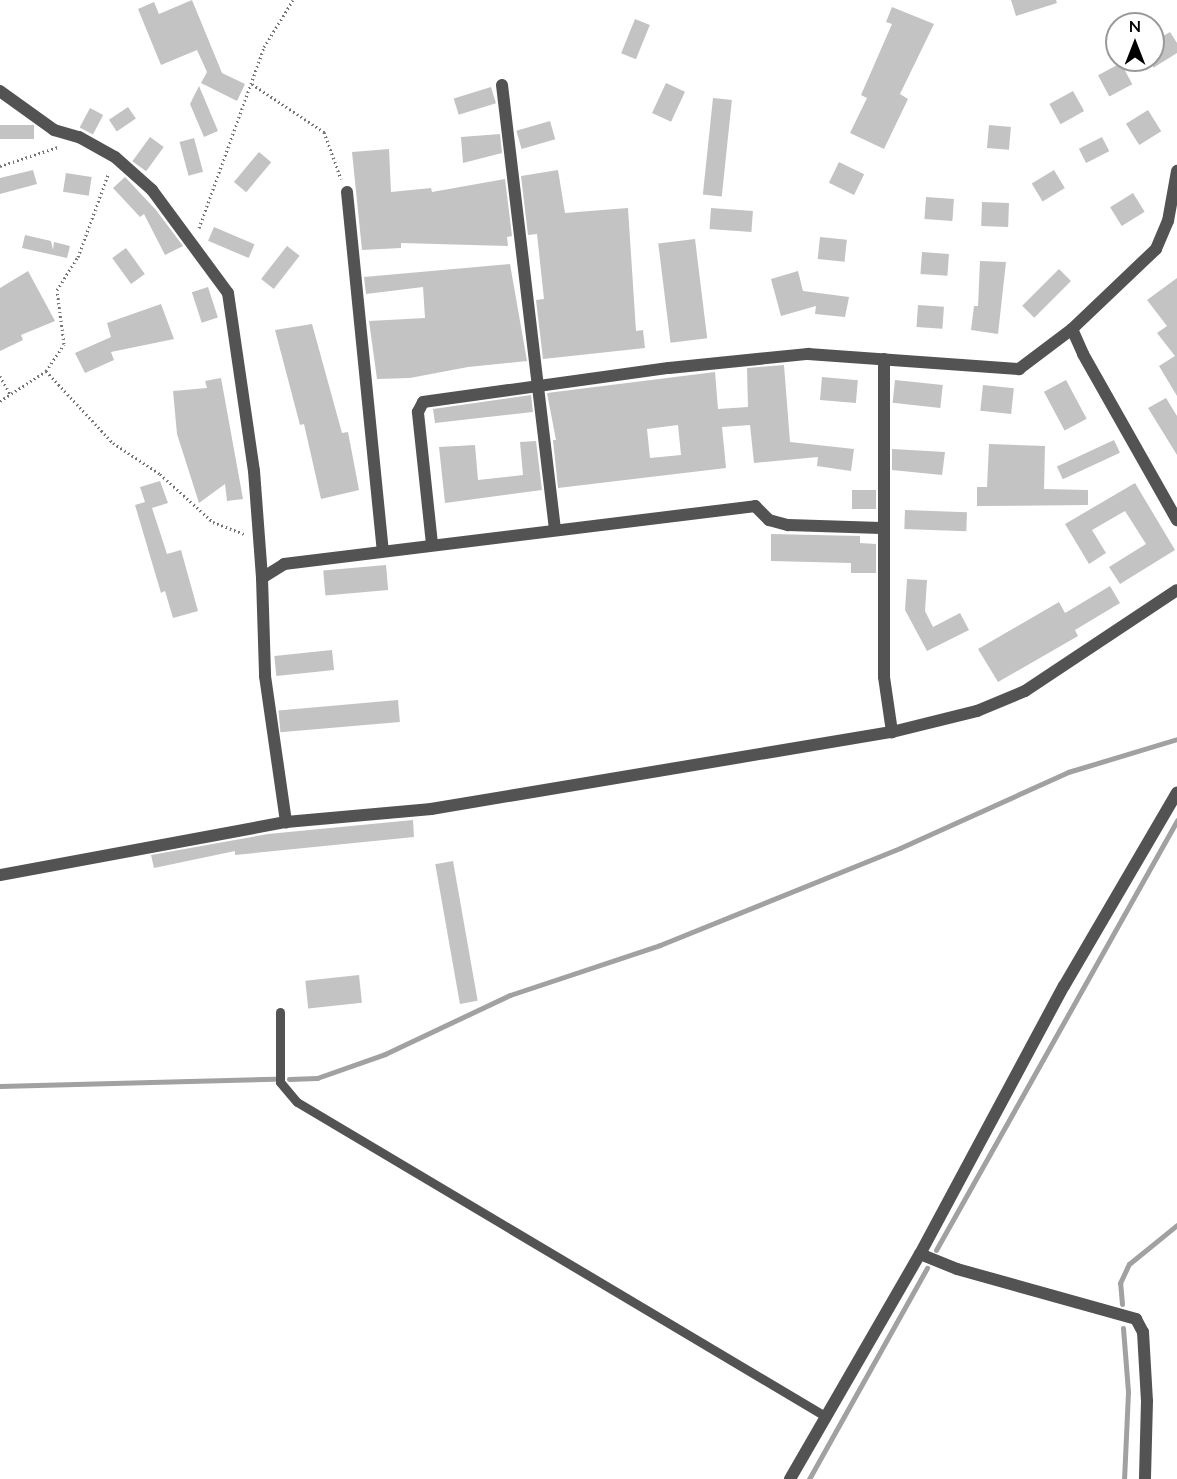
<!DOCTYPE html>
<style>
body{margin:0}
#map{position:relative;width:1177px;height:1479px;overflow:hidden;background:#fff;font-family:Lato,sans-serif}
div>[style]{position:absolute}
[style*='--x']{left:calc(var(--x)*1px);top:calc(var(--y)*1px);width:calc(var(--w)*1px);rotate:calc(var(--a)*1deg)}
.stream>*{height:5px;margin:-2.5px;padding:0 2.5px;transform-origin:2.5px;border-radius:2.5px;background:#a1a1a1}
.building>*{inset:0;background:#c3c3c3;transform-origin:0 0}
.path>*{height:3px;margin-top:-1.5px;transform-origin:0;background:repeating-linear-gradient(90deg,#757575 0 1.5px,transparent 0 4.5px)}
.service>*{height:9px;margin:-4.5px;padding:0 4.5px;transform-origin:4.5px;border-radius:4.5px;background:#535353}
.minor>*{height:12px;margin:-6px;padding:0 6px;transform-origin:6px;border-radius:6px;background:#535353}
span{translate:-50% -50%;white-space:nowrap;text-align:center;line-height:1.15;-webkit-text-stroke:4.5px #fff;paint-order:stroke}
.north{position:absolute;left:1105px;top:12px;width:60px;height:60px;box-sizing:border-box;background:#fff;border:2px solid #999;border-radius:50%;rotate:0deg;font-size:16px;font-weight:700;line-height:24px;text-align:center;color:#000}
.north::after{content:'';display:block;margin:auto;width:21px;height:27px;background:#000;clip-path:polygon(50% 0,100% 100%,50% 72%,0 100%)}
</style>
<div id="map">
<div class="stream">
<i style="--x:289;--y:1079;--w:28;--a:-2"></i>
<i style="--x:317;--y:1078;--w:72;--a:-19.4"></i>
<i style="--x:385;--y:1054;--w:138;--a:-25.3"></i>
<i style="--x:510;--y:995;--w:158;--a:-18.4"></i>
<i style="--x:660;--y:945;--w:259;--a:-22"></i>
<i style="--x:900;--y:848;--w:184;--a:-24.3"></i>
<i style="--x:1068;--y:772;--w:114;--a:-16.8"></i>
<i style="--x:0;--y:1086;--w:275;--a:-1.5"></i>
<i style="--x:936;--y:1250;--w:493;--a:-60.7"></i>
<i style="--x:1122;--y:1304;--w:21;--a:-95"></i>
<i style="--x:1120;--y:1283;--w:21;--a:-65"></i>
<i style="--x:1129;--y:1264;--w:62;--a:-39.1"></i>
<i style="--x:1123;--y:1328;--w:64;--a:85.5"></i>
<i style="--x:1128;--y:1392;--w:87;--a:92.6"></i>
<i style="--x:809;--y:1479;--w:242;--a:-60.8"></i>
</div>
<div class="building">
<i style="clip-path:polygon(192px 0,222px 73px,245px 84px,237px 101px,201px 83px,207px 72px,197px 50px,161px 65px,138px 9px,154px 2px,159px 14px)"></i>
<i style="clip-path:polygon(1011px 0,1056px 0,1057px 3px,1016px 16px)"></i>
<i style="clip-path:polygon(892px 7px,934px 24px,900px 94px,908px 99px,884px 149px,850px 133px,867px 98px,861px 95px,892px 24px,886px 22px)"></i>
<i style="left:635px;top:19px;width:16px;height:37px;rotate:22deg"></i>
<i style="clip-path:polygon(1170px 32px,1177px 43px,1177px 53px,1153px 68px,1153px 42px)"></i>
<i style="left:1121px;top:63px;width:24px;height:26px;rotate:62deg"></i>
<i style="left:666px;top:83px;width:21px;height:33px;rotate:25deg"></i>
<i style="clip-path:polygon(199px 86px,218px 131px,204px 137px,190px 104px)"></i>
<i style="left:491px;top:87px;width:17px;height:39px;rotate:73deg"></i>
<i style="left:1073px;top:91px;width:23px;height:27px;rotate:61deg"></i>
<i style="left:713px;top:98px;width:19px;height:97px;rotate:6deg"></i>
<i style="left:128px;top:107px;width:14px;height:23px;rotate:56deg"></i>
<i style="left:90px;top:108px;width:15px;height:22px;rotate:28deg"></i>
<i style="left:1148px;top:110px;width:25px;height:26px;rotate:58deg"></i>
<i style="left:550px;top:121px;width:19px;height:35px;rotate:74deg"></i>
<i style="left:0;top:125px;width:34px;height:14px"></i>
<i style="left:989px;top:125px;width:22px;height:23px;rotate:5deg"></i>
<i style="clip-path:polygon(500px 134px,502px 153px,463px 163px,461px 137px)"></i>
<i style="left:150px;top:137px;width:17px;height:30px;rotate:36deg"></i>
<i style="left:1102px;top:137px;width:16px;height:26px;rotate:63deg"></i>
<i style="left:194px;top:138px;width:35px;height:15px;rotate:75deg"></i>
<i style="clip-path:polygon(389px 149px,391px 192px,431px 188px,432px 192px,505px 179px,512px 236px,507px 237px,508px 246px,401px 243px,401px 248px,362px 250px,352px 152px)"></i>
<i style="left:259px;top:152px;width:16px;height:39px;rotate:40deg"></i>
<i style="left:839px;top:162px;width:28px;height:23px;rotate:26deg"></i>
<i style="clip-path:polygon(33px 170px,37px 184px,0 194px,0 178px)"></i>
<i style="clip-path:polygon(558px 170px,565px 213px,628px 208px,636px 331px,643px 330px,645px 348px,543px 359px,536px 300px,544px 299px,537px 234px,528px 235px,521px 176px)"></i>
<i style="left:1054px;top:170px;width:21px;height:26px;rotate:59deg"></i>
<i style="left:66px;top:173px;width:26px;height:19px;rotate:9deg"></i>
<i style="clip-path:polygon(125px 177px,156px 210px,183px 246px,165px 255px,144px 214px,140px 217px,113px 188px)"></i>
<i style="left:1133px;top:193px;width:22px;height:27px;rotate:58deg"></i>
<i style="left:926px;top:197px;width:28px;height:22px;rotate:4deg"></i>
<i style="left:982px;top:202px;width:27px;height:24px;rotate:2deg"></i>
<i style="left:711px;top:208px;width:42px;height:21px;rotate:4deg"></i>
<i style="left:214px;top:227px;width:44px;height:15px;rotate:23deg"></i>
<i style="clip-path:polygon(25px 235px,51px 241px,53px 250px,54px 242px,70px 246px,67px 258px,22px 248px)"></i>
<i style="left:820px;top:237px;width:27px;height:22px;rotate:6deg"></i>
<i style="left:695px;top:239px;width:100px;height:37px;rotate:83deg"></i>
<i style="left:287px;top:246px;width:16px;height:42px;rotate:38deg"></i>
<i style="left:126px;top:248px;width:32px;height:17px;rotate:54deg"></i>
<i style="left:922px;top:252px;width:27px;height:22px;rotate:4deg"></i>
<i style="clip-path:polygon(980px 261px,1006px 262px,998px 334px,971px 330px,974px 306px,978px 306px)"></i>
<i style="clip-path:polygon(510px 264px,527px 361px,468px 367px,410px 378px,377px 379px,369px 321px,425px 318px,423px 287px,366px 294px,364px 277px)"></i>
<i style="left:1059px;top:269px;width:17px;height:52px;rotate:45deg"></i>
<i style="clip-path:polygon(28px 271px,55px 321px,21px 335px,23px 340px,0 351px,0 288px)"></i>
<i style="clip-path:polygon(798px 271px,803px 291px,849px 297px,845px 317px,815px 314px,816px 306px,781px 316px,771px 279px)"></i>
<i style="clip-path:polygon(1177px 278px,1177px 396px,1159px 366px,1175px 356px,1157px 333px,1167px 326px,1147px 300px)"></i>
<i style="left:208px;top:287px;width:32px;height:17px;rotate:72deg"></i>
<i style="clip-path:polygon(161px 304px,174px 339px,111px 352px,114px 360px,85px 373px,75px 353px,111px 337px,107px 323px)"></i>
<i style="left:918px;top:305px;width:26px;height:22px;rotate:4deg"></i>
<i style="clip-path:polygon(312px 324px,342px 433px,348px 432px,359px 490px,321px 499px,304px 424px,300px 425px,275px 330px)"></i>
<i style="clip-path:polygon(evenodd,784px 365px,790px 442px,854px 449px,851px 471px,817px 466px,818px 457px,754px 463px,750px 425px,722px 427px,726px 468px,558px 488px,553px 440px,556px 440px,547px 393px,715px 372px,718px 409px,748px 407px,747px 368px,784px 365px,678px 425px,681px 455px,650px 458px,647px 429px,678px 425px)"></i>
<i style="left:822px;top:377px;width:36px;height:23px;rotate:5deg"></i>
<i style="clip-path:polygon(221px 378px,243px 499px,227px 501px,225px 484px,199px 503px,177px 434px,173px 391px,207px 388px,205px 381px)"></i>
<i style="left:895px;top:380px;width:48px;height:23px;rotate:6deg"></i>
<i style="left:1066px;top:380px;width:44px;height:25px;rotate:62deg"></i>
<i style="left:983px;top:385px;width:31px;height:26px;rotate:6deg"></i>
<i style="clip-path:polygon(531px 395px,533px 412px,435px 423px,433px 409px)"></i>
<i style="clip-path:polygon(1166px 398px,1177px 416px,1177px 455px,1148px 408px)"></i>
<i style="left:1114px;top:440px;width:14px;height:63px;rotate:65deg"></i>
<i style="clip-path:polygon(536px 441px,542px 490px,445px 503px,439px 447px,475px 445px,478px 480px,523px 475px,520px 442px)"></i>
<i style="clip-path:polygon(989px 444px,1045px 446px,1044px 489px,1088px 490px,1088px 505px,977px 506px,977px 487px,987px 487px)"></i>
<i style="clip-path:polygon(892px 449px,945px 452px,942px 475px,892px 470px)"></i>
<i style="clip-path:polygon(160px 481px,168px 503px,152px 508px,167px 554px,181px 550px,198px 611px,173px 618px,165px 591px,161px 593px,135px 505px,145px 502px,140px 487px)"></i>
<i style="clip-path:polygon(1135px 483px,1175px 550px,1120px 584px,1109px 567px,1146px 544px,1125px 511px,1092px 530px,1106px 553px,1089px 564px,1065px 524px)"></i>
<i style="left:852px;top:490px;width:24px;height:19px"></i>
<i style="left:905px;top:510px;width:62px;height:19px;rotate:2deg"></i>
<i style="clip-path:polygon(771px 534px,860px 536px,860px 543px,876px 544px,876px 573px,851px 573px,851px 563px,771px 561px)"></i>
<i style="left:386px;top:565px;width:25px;height:63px;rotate:85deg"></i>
<i style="clip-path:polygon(907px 579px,927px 580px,925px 611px,933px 627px,960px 613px,969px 630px,927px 651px,905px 610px)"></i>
<i style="clip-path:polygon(1110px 586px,1120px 603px,1075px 630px,1078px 636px,998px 682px,978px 649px,1059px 602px,1065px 613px)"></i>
<i style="left:332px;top:650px;width:20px;height:58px;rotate:84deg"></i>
<i style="left:398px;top:700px;width:22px;height:120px;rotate:85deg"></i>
<i style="clip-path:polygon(413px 820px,414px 837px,235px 855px,235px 851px,154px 868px,151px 855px,268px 834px)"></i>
<i style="left:453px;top:861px;width:142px;height:18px;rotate:80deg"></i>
<i style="left:359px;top:975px;width:28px;height:54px;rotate:84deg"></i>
</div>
<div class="path">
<i style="--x:252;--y:84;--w:87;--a:33.7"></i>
<i style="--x:324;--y:132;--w:50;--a:70.1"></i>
<i style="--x:0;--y:166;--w:61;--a:-18.1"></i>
<i style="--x:199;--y:228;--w:192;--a:-70.2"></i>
<i style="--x:264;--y:47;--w:55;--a:-58.3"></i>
<i style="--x:46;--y:371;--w:32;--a:-56"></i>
<i style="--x:64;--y:344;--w:54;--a:-97.4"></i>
<i style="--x:57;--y:290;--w:39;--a:-58"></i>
<i style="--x:78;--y:257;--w:90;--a:-70"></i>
<i style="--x:0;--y:376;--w:21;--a:61"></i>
<i style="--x:0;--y:401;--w:55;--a:-33.1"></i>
<i style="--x:46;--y:371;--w:98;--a:47.1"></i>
<i style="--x:113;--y:443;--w:56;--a:33.4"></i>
<i style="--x:160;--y:474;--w:72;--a:42.2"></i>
<i style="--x:213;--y:522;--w:33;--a:21"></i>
</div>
<div class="service">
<i style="--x:280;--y:1012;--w:70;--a:90"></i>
<i style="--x:280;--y:1082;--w:26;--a:50"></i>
<i style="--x:297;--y:1102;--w:614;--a:30.74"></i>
</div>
<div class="minor">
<i style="--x:502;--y:85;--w:447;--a:83.2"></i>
<i style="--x:0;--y:91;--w:67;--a:35.8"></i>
<i style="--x:54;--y:130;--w:26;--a:16"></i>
<i style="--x:79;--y:137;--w:41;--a:29.1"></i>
<i style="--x:115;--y:157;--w:50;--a:41.7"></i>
<i style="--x:152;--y:190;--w:128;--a:53.6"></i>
<i style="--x:228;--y:293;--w:180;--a:81.7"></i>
<i style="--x:254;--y:471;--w:107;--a:85.7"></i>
<i style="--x:262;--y:578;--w:98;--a:88.2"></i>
<i style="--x:265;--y:676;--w:148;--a:81.8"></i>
<i style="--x:347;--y:192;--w:360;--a:84.3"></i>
<i style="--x:1072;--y:329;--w:27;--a:66"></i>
<i style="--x:1083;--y:354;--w:191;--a:60.5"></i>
<i style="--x:884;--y:359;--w:318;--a:90"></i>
<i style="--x:884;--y:677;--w:56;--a:81.7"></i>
<i style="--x:432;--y:544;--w:133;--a:-96.1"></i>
<i style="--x:418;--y:412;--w:11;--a:-63"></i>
<i style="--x:423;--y:402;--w:248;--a:-7.9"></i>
<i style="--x:669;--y:368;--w:140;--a:-5.8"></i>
<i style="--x:808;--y:354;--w:212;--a:4.1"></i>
<i style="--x:1019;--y:369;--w:66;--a:-37"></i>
<i style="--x:1072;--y:329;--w:116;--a:-43.6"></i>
<i style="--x:1156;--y:249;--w:30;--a:-67"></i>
<i style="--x:1168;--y:221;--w:51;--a:-79.8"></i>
<i style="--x:262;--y:578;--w:26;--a:-32"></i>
<i style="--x:284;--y:564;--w:475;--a:-7"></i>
<i style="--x:755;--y:506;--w:20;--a:45"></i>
<i style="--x:769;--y:520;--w:20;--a:15"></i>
<i style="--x:788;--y:525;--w:93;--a:1.8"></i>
<i style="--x:0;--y:875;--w:291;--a:-10.5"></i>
<i style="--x:286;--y:822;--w:146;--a:-5.1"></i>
<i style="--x:431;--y:809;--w:467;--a:-9.5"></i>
<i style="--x:892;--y:732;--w:88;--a:-13.9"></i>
<i style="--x:977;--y:711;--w:52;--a:-22.6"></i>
<i style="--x:1025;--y:691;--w:182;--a:-33.6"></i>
<i style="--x:920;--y:1254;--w:40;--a:22"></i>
<i style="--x:957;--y:1269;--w:186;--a:15.6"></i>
<i style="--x:1136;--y:1319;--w:15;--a:62"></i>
<i style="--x:1143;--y:1332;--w:69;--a:86.7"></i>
<i style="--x:1147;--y:1401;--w:78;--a:91.5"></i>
<i style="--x:790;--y:1479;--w:260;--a:-60"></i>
<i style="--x:920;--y:1254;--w:304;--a:-61.8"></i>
<i style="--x:1064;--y:986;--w:224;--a:-59.7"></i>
</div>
<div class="north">N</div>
</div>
